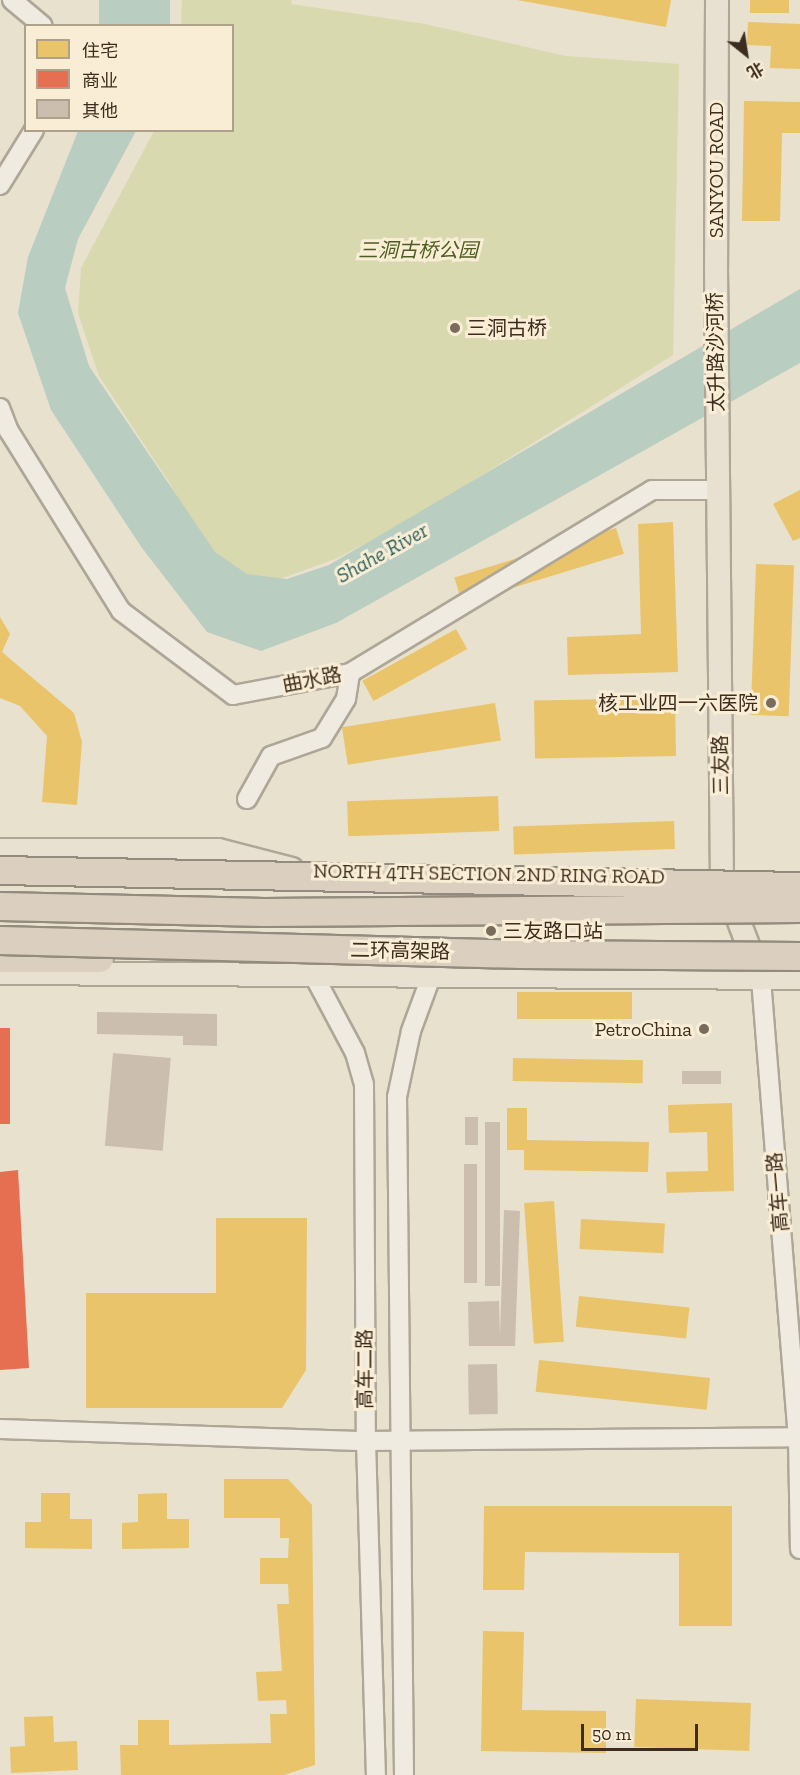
<!DOCTYPE html>
<meta charset="utf-8">
<style>
body{margin:0}
#map{position:relative;width:800px;height:1775px;overflow:hidden;background:#e8e1ce;font-family:"Zilla Slab","Noto Sans SC",serif}
div>[style]{position:absolute}
[style*='--x']{left:calc(var(--x)*1px);top:calc(var(--y)*1px);width:calc(var(--w)*1px);rotate:calc(var(--a)*1deg)}
.green>*{inset:0;background:#d8d9af}
.water>*{inset:0;background:#bacdc1;transform-origin:0 0}
.homes>*{inset:0;background:#e9c46a;transform-origin:0 0}
.shops>*{inset:0;background:#e76f51;transform-origin:0 0}
.building>*{inset:0;background:#ccbeaf;transform-origin:0 0}
.roads{filter:drop-shadow(2px 0 #aea697) drop-shadow(-2px 0 #aea697) drop-shadow(0 2px #aea697) drop-shadow(0 -2px #aea697)}
.minor>*{height:18px;margin:-9px;padding:0 9px;transform-origin:9px;border-radius:9px;background:#f0ebe1}
.major>*{height:22px;margin:-11px;padding:0 11px;transform-origin:11px;border-radius:11px;background:#e8e1d1}
.highway>*{height:27px;margin:-13.5px;padding:0 13.5px;transform-origin:13.5px;border-radius:13.5px;background:#dbd0bf}
.bridges{filter:drop-shadow(2px 0 #938b7e) drop-shadow(-2px 0 #938b7e) drop-shadow(0 2px #938b7e) drop-shadow(0 -2px #938b7e)}
.highway-bridge>*{height:27px;margin:-13.5px;padding:0 13.5px;transform-origin:13.5px;border-radius:13.5px;background:#dbd0bf}
.dots>*{width:16px;height:16px;translate:-50% -50%;box-sizing:border-box;border:3px solid #f9eed5;border-radius:50%}
span{translate:-50% -50%;white-space:nowrap;text-align:center;line-height:1.15;-webkit-text-stroke:6px #f9eed5;paint-order:stroke}
.street-label{font-size:20px;color:#3e2d1e}
.park-label{font-size:20px;color:#4e5d22;font-style:italic}
.poi-label{font-size:20px;color:#3e2d1e}
.left{translate:0 -50%;text-align:left}
.right{translate:-100% -50%;text-align:right}
.water-label{font-size:21px;color:#2b5f5c;font-style:italic}
.legend{position:absolute;left:24px;top:24px;width:210px;height:108px;box-sizing:border-box;background:#f9eed5;border:2px solid #aea18c;margin:0;padding:8px 10px;list-style:none;font-size:18px;color:#3e2d1e}
.legend li{display:flex;align-items:center;gap:12px;height:30px}
.legend b{width:30px;border:2px solid #aea18c}
.north{position:absolute;left:716px;top:24px;width:60px;height:60px;-webkit-text-stroke:4px #f9eed5;paint-order:stroke;rotate:150deg;font-size:16px;font-weight:700;line-height:24px;text-align:center;color:#3e2d1e}
.north::after{content:'';display:block;margin:auto;width:21px;height:27px;background:#3e2d1e;clip-path:polygon(50% 0,100% 100%,50% 72%,0 100%)}
.scale{position:absolute;left:581px;top:1724px;width:117px;height:27px;box-sizing:border-box;border:3px solid #3e2d1e;border-top:0;padding-left:8px;font-size:18px;line-height:21px;white-space:nowrap;color:#3e2d1e;-webkit-text-stroke:4px #f9eed5;paint-order:stroke}
</style>
<div id="map">
<div class="green">
<i style="clip-path:polygon(182px 0,292px 0,291px 4px,425px 24px,566px 56px,679px 64px,673px 355px,406px 523px,335px 559px,266px 584px,214px 565px,169px 482px,99px 376px,78px 313px,81px 268px,154px 131px,232px 130px,232px 26px,181px 25px)"></i>
</div>
<div class="water">
<i style="left:99px;top:0;width:71px;height:27px"></i>
<i style="clip-path:polygon(78px 131px,136px 131px,78px 239px,65px 288px,89px 366px,215px 552px,247px 574px,287px 579px,329px 565px,800px 289px,800px 363px,336px 623px,261px 651px,207px 632px,142px 548px,51px 410px,18px 313px,28px 257px)"></i>
</div>
<div class="homes">
<i style="clip-path:polygon(517px 0,671px 0,666px 27px)"></i>
<i style="left:750px;top:0;width:39px;height:13px"></i>
<i style="clip-path:polygon(748px 22px,800px 24px,800px 69px,770px 68px,771px 46px,747px 45px)"></i>
<i style="clip-path:polygon(744px 101px,800px 102px,800px 133px,782px 133px,780px 221px,742px 221px)"></i>
<i style="clip-path:polygon(800px 490px,800px 538px,793px 541px,773px 504px)"></i>
<i style="clip-path:polygon(673px 522px,678px 672px,568px 675px,567px 637px,641px 634px,638px 524px)"></i>
<i style="left:616px;top:528px;width:27px;height:169px;rotate:73deg"></i>
<i style="left:756px;top:564px;width:38px;height:151px;rotate:2deg"></i>
<i style="clip-path:polygon(0 617px,10px 634px,2px 652px,74px 713px,82px 742px,77px 805px,42px 802px,47px 736px,20px 706px,0 698px)"></i>
<i style="left:456px;top:629px;width:23px;height:107px;rotate:61deg"></i>
<i style="left:675px;top:698px;width:58px;height:141px;rotate:89deg"></i>
<i style="left:495px;top:703px;width:38px;height:155px;rotate:81deg"></i>
<i style="left:498px;top:796px;width:35px;height:151px;rotate:88deg"></i>
<i style="left:674px;top:821px;width:28px;height:161px;rotate:88deg"></i>
<i style="left:517px;top:992px;width:115px;height:27px"></i>
<i style="left:513px;top:1058px;width:130px;height:23px;rotate:1deg"></i>
<i style="clip-path:polygon(732px 1103px,734px 1191px,667px 1193px,666px 1172px,708px 1171px,707px 1132px,669px 1133px,668px 1105px)"></i>
<i style="clip-path:polygon(507px 1108px,527px 1108px,527px 1140px,649px 1142px,648px 1172px,524px 1170px,524px 1150px,507px 1150px)"></i>
<i style="left:554px;top:1201px;width:141px;height:30px;rotate:86deg"></i>
<i style="clip-path:polygon(216px 1218px,307px 1218px,306px 1370px,282px 1408px,86px 1408px,86px 1293px,216px 1293px)"></i>
<i style="left:581px;top:1219px;width:84px;height:30px;rotate:3deg"></i>
<i style="left:579px;top:1296px;width:111px;height:31px;rotate:6deg"></i>
<i style="left:539px;top:1360px;width:172px;height:32px;rotate:6deg"></i>
<i style="clip-path:polygon(224px 1479px,288px 1479px,312px 1505px,315px 1765px,284px 1775px,121px 1775px,120px 1745px,138px 1745px,138px 1720px,169px 1720px,169px 1745px,271px 1743px,270px 1714px,287px 1714px,286px 1700px,258px 1701px,256px 1672px,282px 1671px,277px 1604px,289px 1604px,288px 1584px,260px 1584px,260px 1558px,288px 1558px,289px 1538px,280px 1538px,280px 1518px,224px 1518px)"></i>
<i style="clip-path:polygon(41px 1493px,70px 1493px,70px 1519px,92px 1519px,92px 1549px,25px 1548px,25px 1522px,41px 1522px)"></i>
<i style="clip-path:polygon(167px 1493px,167px 1519px,189px 1519px,189px 1548px,122px 1549px,122px 1523px,138px 1522px,138px 1494px)"></i>
<i style="clip-path:polygon(484px 1506px,732px 1506px,732px 1626px,679px 1626px,679px 1553px,525px 1552px,524px 1590px,483px 1590px)"></i>
<i style="clip-path:polygon(483px 1631px,524px 1632px,522px 1710px,606px 1711px,606px 1753px,481px 1751px)"></i>
<i style="left:636px;top:1699px;width:115px;height:48px;rotate:2deg"></i>
<i style="clip-path:polygon(53px 1716px,54px 1742px,77px 1741px,78px 1770px,11px 1773px,10px 1747px,25px 1746px,24px 1717px)"></i>
</div>
<div class="shops">
<i style="left:0;top:1028px;width:10px;height:96px"></i>
<i style="clip-path:polygon(18px 1170px,29px 1368px,0 1370px,0 1172px)"></i>
</div>
<div class="building">
<i style="clip-path:polygon(97px 1012px,217px 1014px,217px 1046px,183px 1045px,183px 1036px,97px 1034px)"></i>
<i style="left:113px;top:1053px;width:58px;height:93px;rotate:5deg"></i>
<i style="left:682px;top:1071px;width:39px;height:13px"></i>
<i style="left:465px;top:1117px;width:13px;height:28px"></i>
<i style="left:485px;top:1122px;width:15px;height:164px"></i>
<i style="left:477px;top:1164px;width:119px;height:13px;rotate:90deg"></i>
<i style="clip-path:polygon(504px 1210px,520px 1211px,515px 1346px,469px 1346px,468px 1302px,499px 1301px,500px 1336px)"></i>
<i style="left:497px;top:1364px;width:50px;height:29px;rotate:89deg"></i>
</div>
<div class="roads">
<div class="minor">
<i style="--x:12;--y:0;--w:40;--a:40"></i>
<i style="--x:0;--y:185;--w:65;--a:-58.3"></i>
<i style="--x:0;--y:408;--w:25;--a:69"></i>
<i style="--x:9;--y:431;--w:212;--a:58.1"></i>
<i style="--x:121;--y:611;--w:140;--a:36.9"></i>
<i style="--x:233;--y:695;--w:119;--a:-10.6"></i>
<i style="--x:350;--y:673;--w:353;--a:-31.2"></i>
<i style="--x:652;--y:490;--w:66;--a:0"></i>
<i style="--x:247;--y:799;--w:49;--a:-60.8"></i>
<i style="--x:271;--y:756;--w:54;--a:-19.4"></i>
<i style="--x:322;--y:738;--w:46;--a:-58.4"></i>
<i style="--x:346;--y:699;--w:26;--a:-81"></i>
<i style="--x:313;--y:974;--w:89;--a:62"></i>
<i style="--x:355;--y:1053;--w:32;--a:74"></i>
<i style="--x:364;--y:1084;--w:357;--a:89.7"></i>
<i style="--x:366;--y:1441;--w:334;--a:88.3"></i>
<i style="--x:761;--y:979;--w:459;--a:85.4"></i>
<i style="--x:798;--y:1437;--w:112;--a:89"></i>
<i style="--x:0;--y:1429;--w:366;--a:1.9"></i>
<i style="--x:366;--y:1441;--w:432;--a:-0.5"></i>
<i style="--x:404;--y:1775;--w:678;--a:-90.59"></i>
<i style="--x:397;--y:1097;--w:67;--a:-78"></i>
<i style="--x:411;--y:1031;--w:61;--a:-69.8"></i>
</div>
<div class="major">
<i style="--x:717;--y:0;--w:268;--a:90.2"></i>
<i style="--x:716;--y:268;--w:609;--a:89.44"></i>
<i style="--x:722;--y:877;--w:109;--a:69.1"></i>
<i style="--x:0;--y:850;--w:218;--a:0"></i>
<i style="--x:218;--y:850;--w:76;--a:14.4"></i>
<i style="--x:0;--y:973;--w:800;--a:0.36"></i>
</div>
<div class="highway">
<i style="--x:0;--y:958;--w:99;--a:0"></i>
</div>
</div>
<div class="bridges">
<div class="highway-bridge">
<i style="--x:0;--y:870;--w:800;--a:1.15"></i>
<i style="--x:0;--y:906;--w:264;--a:1.3"></i>
<i style="--x:264;--y:912;--w:536;--a:-0.43"></i>
<i style="--x:0;--y:940;--w:521;--a:1.54"></i>
<i style="--x:521;--y:954;--w:279;--a:0.4"></i>
</div>
</div>
<div class="dots">
<i style="left:455px;top:328px;background:#7a6c5c"></i>
<i style="left:771px;top:703px;background:#7a6c5c"></i>
<i style="left:491px;top:931px;background:#7a6c5c"></i>
<i style="left:704px;top:1029px;background:#7a6c5c"></i>
</div>
<div class="street-label">
<span style="left:716px;top:170px;rotate:-90deg">SANYOU ROAD</span>
<span style="left:716px;top:352px;rotate:-91deg">太升路沙河桥</span>
<span style="left:312px;top:680px;rotate:-11deg">曲水路</span>
<span style="left:721px;top:765px;rotate:-91deg">三友路</span>
<span style="left:489px;top:874px;rotate:1deg">NORTH 4TH SECTION 2ND RING ROAD</span>
<span style="left:400px;top:951px;rotate:1deg">二环高架路</span>
<span style="left:778px;top:1192px;rotate:-95deg">高车一路</span>
<span style="left:365px;top:1369px;rotate:-90deg">高车二路</span>
</div>
<div class="park-label">
<span style="left:418px;top:250px">三洞古桥公园</span>
</div>
<div class="poi-label">
<span class="left" style="left:467px;top:328px">三洞古桥</span>
<span class="right" style="left:758px;top:703px">核工业四一六医院</span>
<span class="left" style="left:503px;top:931px">三友路口站</span>
<span class="right" style="left:692px;top:1029px">PetroChina</span>
</div>
<div class="water-label">
<span style="left:382px;top:553px;rotate:-29deg">Shahe River</span>
</div>
<ul class="legend">
<li><b style="height:16px;background:#e9c46a"></b>住宅</li>
<li><b style="height:16px;background:#e76f51"></b>商业</li>
<li><b style="height:16px;background:#ccbeaf"></b>其他</li>
</ul>
<div class="north">北</div>
<div class="scale">50 m</div>
</div>
